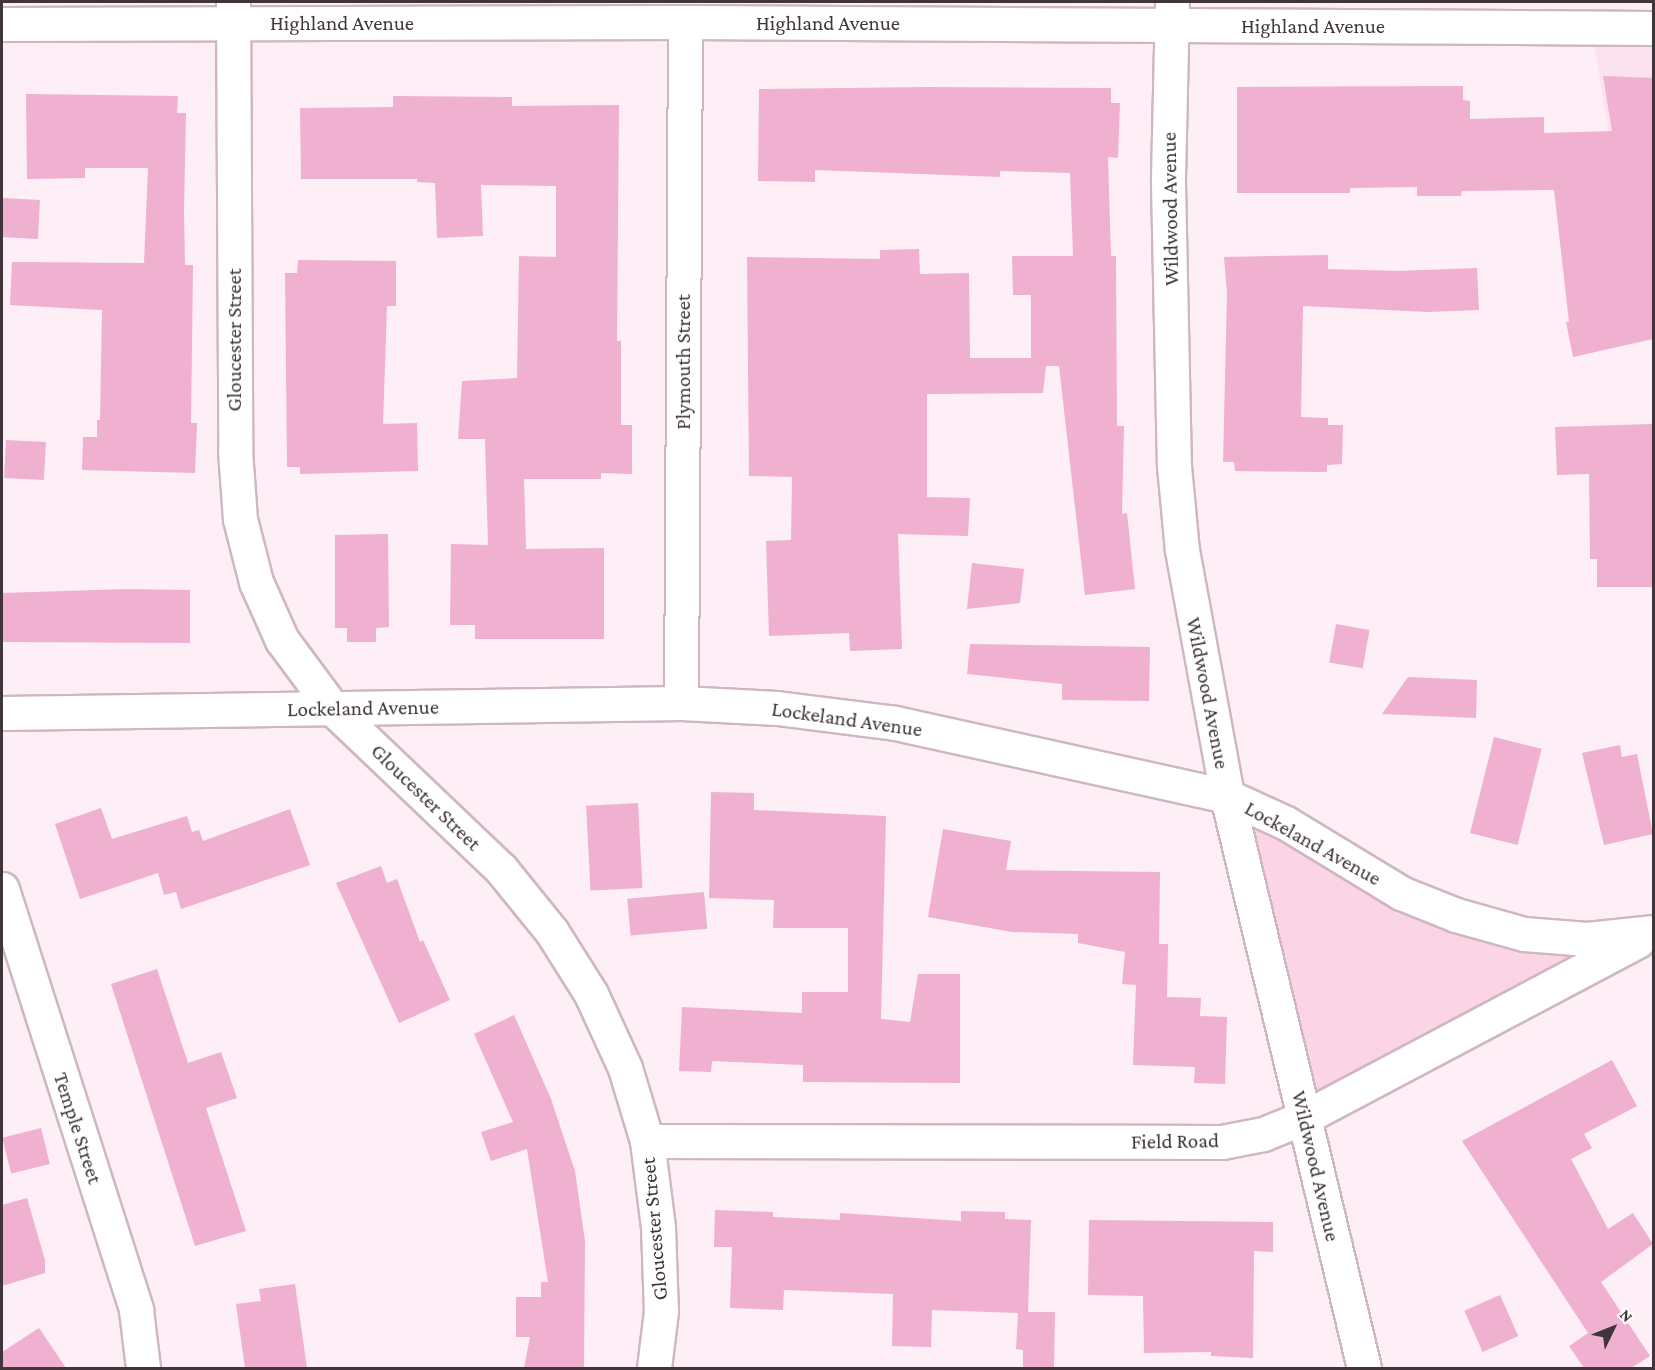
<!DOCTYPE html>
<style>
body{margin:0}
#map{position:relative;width:1655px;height:1370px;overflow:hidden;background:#feeef5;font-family:"Crimson Pro",serif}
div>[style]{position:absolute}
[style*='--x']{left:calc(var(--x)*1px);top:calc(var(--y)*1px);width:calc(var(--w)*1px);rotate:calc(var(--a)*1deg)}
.built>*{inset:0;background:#fce1ee}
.green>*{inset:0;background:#fbd4e6}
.building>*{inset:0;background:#efb1cf;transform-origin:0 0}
.roads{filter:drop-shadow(2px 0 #cfb7c2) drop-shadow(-2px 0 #cfb7c2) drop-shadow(0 2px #cfb7c2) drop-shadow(0 -2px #cfb7c2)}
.minor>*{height:33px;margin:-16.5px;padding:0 16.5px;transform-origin:16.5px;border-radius:16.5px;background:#fff}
span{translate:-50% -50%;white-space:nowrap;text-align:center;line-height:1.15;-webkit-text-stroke:5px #fff;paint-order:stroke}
.street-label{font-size:21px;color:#3f353a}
.frame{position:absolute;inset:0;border:3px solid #3f353a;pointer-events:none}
.north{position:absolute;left:1583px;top:1298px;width:60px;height:60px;-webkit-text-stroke:4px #fff;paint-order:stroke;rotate:47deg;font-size:16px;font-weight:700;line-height:24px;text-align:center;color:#3f353a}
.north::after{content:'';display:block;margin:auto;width:21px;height:27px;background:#3f353a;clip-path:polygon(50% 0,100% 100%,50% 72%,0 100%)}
</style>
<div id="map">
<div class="built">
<i style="clip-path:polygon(1653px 28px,1653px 226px,1624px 226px,1594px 43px)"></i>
</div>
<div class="green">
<i style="clip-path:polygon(1227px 796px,1456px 915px,1653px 932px,1305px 1117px)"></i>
</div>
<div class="building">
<i style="clip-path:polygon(1603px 76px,1653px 78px,1653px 339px,1573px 357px,1566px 322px,1569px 322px,1554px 190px,1462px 191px,1461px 196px,1417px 196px,1417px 187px,1350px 188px,1350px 193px,1237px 193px,1237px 87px,1463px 86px,1463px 100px,1470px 101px,1470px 119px,1544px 117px,1544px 133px,1612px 131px)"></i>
<i style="clip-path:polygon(928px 87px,1111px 88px,1111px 103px,1120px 103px,1118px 158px,1108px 157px,1111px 256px,1116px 256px,1117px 426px,1124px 426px,1122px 514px,1127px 513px,1135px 589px,1085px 595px,1059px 366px,1046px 366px,1043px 393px,927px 394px,927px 497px,970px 498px,968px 536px,898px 534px,902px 649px,850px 651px,849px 633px,769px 636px,766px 541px,791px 540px,792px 477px,749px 476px,747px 257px,880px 259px,880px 250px,919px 249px,920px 274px,969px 273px,970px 358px,1031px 358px,1031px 295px,1013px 295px,1012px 256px,1073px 256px,1070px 173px,1000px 171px,1000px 177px,815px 170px,815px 182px,758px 181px,759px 89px)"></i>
<i style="clip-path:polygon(26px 94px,178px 96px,177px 113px,186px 113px,184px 209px,185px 265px,193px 265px,191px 423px,197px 423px,195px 473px,82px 470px,83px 437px,97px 437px,97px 420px,100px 420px,102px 310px,10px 305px,12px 262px,144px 263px,148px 168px,85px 168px,85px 178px,27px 179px)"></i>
<i style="clip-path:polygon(393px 96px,512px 97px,512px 106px,619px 105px,617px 341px,621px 341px,621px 425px,632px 425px,632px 474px,601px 473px,601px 479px,524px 479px,526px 549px,604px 548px,604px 639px,475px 639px,475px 625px,450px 625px,451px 544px,488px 545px,485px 439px,458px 439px,462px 381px,517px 378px,519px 256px,556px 257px,556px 186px,481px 185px,483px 236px,437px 238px,435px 183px,417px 182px,417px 179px,301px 179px,300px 108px,393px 107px)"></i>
<i style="left:2px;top:198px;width:38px;height:39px;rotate:3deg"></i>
<i style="clip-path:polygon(1328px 255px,1328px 269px,1398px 271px,1477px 268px,1479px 310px,1428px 312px,1303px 306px,1301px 417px,1328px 418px,1328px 425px,1343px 425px,1342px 464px,1327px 465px,1327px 472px,1235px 471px,1234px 462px,1223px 462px,1227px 293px,1224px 257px)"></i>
<i style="clip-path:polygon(298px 260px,396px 261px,396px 306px,387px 306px,383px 424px,417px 423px,418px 471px,300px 474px,300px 467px,287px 467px,285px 273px,297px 273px)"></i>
<i style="clip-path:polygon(1653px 424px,1653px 587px,1597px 587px,1597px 559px,1590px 559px,1589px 474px,1557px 475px,1555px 427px)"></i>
<i style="left:6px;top:440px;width:40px;height:38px;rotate:3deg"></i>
<i style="clip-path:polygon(388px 534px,389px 627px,376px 628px,376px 642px,347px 642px,347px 628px,335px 628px,335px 535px)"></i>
<i style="clip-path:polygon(972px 563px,1024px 569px,1020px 603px,967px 609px)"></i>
<i style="clip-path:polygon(127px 589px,190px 590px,190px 643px,2px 642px,2px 593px)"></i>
<i style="left:1336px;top:624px;width:34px;height:39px;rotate:10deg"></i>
<i style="clip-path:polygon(970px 644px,1150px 647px,1149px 701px,1062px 700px,1062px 684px,967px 674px)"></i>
<i style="clip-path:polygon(1408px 677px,1477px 680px,1476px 718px,1382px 714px)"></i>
<i style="left:1494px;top:737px;width:49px;height:99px;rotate:14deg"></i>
<i style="clip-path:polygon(1620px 745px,1622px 757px,1637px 754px,1653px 834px,1604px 845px,1582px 753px)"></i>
<i style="clip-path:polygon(711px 792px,754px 793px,754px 810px,886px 816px,881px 1019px,910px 1022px,918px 974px,960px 974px,960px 1083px,803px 1082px,803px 1065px,712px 1061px,711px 1072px,679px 1071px,682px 1007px,802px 1013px,802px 992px,848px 992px,848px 928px,773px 928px,774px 900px,709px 898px)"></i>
<i style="left:638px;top:803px;width:85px;height:52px;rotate:87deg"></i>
<i style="clip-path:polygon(101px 808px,112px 839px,187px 816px,192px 832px,199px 830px,203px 841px,290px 809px,310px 865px,181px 909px,176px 892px,164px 895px,158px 873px,80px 899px,55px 824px)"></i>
<i style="clip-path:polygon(943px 829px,1011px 841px,1006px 870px,1160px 872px,1159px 944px,1168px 944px,1167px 997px,1201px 998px,1200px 1016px,1227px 1017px,1225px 1084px,1194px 1083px,1195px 1067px,1133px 1065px,1136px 985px,1122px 984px,1125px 952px,1078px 943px,1078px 934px,1012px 932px,928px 917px)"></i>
<i style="clip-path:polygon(381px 866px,387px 883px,397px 879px,420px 942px,423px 940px,450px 1000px,399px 1023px,336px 883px)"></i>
<i style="left:704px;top:892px;width:37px;height:77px;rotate:85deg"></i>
<i style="clip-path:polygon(157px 969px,188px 1063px,221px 1052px,237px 1098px,206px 1108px,246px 1231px,195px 1246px,111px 984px)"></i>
<i style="clip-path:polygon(514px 1015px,551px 1099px,575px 1171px,585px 1241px,584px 1368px,524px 1368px,530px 1337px,516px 1337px,516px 1297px,541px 1297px,541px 1282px,548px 1282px,527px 1149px,491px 1161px,481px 1132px,513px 1122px,474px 1034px)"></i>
<i style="clip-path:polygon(1612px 1060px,1637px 1106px,1584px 1134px,1592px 1148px,1571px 1159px,1608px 1229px,1633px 1213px,1653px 1244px,1601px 1282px,1650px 1356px,1631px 1368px,1584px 1368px,1569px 1346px,1588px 1333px,1462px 1141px)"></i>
<i style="left:41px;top:1128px;width:37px;height:40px;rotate:76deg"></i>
<i style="clip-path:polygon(27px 1198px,45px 1260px,45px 1273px,2px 1286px,2px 1205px)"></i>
<i style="clip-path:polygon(715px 1210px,773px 1212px,773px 1217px,840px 1220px,840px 1213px,961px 1221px,961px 1211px,1005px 1212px,1005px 1219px,1031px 1220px,1028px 1312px,1055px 1312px,1054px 1368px,1023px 1368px,1023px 1350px,1016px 1349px,1018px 1313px,932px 1310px,931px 1347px,892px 1346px,893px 1294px,784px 1290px,783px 1310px,730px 1308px,732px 1247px,714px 1247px)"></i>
<i style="clip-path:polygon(1089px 1220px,1273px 1222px,1273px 1252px,1254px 1251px,1253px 1358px,1211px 1356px,1211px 1352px,1144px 1353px,1143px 1296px,1088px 1295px)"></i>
<i style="clip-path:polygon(295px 1284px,307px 1368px,245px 1368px,236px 1304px,261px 1301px,259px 1289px)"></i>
<i style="left:1500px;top:1295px;width:45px;height:39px;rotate:66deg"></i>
<i style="clip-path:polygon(39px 1328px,66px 1368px,2px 1368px,2px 1352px)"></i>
</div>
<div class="roads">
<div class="minor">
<i style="--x:233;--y:2;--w:448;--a:89.7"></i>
<i style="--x:235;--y:450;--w:69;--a:85.9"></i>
<i style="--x:240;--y:519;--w:65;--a:75.7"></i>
<i style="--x:256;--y:582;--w:64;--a:65.9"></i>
<i style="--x:282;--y:640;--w:86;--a:53.5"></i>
<i style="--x:333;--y:709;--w:232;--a:43.6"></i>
<i style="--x:501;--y:869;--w:81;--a:51"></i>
<i style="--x:552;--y:932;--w:73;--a:57.8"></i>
<i style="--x:591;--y:994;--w:81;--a:65.3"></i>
<i style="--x:625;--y:1068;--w:76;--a:73.2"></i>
<i style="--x:647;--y:1141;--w:87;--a:82.7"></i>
<i style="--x:658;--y:1227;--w:84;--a:88"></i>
<i style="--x:661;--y:1311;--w:57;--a:97"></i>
<i style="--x:1172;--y:2;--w:181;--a:91.3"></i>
<i style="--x:1168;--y:183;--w:283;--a:88.8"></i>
<i style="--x:1174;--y:466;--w:84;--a:84.6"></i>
<i style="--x:1182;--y:550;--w:250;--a:79.6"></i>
<i style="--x:1227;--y:796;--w:588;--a:76.53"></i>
<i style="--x:2;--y:24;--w:683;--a:-0.17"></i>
<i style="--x:685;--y:22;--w:969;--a:0.35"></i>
<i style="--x:681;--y:703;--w:681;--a:-89.66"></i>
<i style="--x:2;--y:713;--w:679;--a:-0.84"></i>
<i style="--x:681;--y:703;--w:96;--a:3"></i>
<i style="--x:777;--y:708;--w:119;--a:7.2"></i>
<i style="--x:895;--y:723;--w:340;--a:12.4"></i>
<i style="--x:1227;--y:796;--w:65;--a:24.6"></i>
<i style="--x:1286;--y:823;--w:135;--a:31.3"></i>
<i style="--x:1401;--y:893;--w:59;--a:21.8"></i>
<i style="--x:1456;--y:915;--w:71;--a:15.6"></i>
<i style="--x:1524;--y:934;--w:63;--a:4.5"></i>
<i style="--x:1587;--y:939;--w:67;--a:-6"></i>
<i style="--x:2;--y:889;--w:442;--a:72.3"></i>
<i style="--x:136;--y:1310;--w:58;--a:83.1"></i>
<i style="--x:647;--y:1141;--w:575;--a:0.1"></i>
<i style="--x:1222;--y:1142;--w:42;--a:-11"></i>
<i style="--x:1263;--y:1134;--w:45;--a:-22"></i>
<i style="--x:1305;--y:1117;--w:377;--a:-27.9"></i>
</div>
</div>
<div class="street-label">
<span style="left:342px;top:23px">Highland Avenue</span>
<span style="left:828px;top:23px">Highland Avenue</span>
<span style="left:1313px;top:26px">Highland Avenue</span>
<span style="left:1170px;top:209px;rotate:-91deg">Wildwood Avenue</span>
<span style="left:234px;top:340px;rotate:-90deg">Gloucester Street</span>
<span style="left:683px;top:362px;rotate:-90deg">Plymouth Street</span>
<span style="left:1208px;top:693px;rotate:79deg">Wildwood Avenue</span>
<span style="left:363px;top:708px;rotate:-1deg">Lockeland Avenue</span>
<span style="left:847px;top:719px;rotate:8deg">Lockeland Avenue</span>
<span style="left:426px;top:797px;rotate:44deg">Gloucester Street</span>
<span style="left:1313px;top:843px;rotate:29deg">Lockeland Avenue</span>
<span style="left:78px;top:1128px;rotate:72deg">Temple Street</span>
<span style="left:1175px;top:1141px;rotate:-1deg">Field Road</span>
<span style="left:1316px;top:1166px;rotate:77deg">Wildwood Avenue</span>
<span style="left:654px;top:1229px;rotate:-95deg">Gloucester Street</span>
</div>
<div class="frame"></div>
<div class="north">N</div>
</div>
